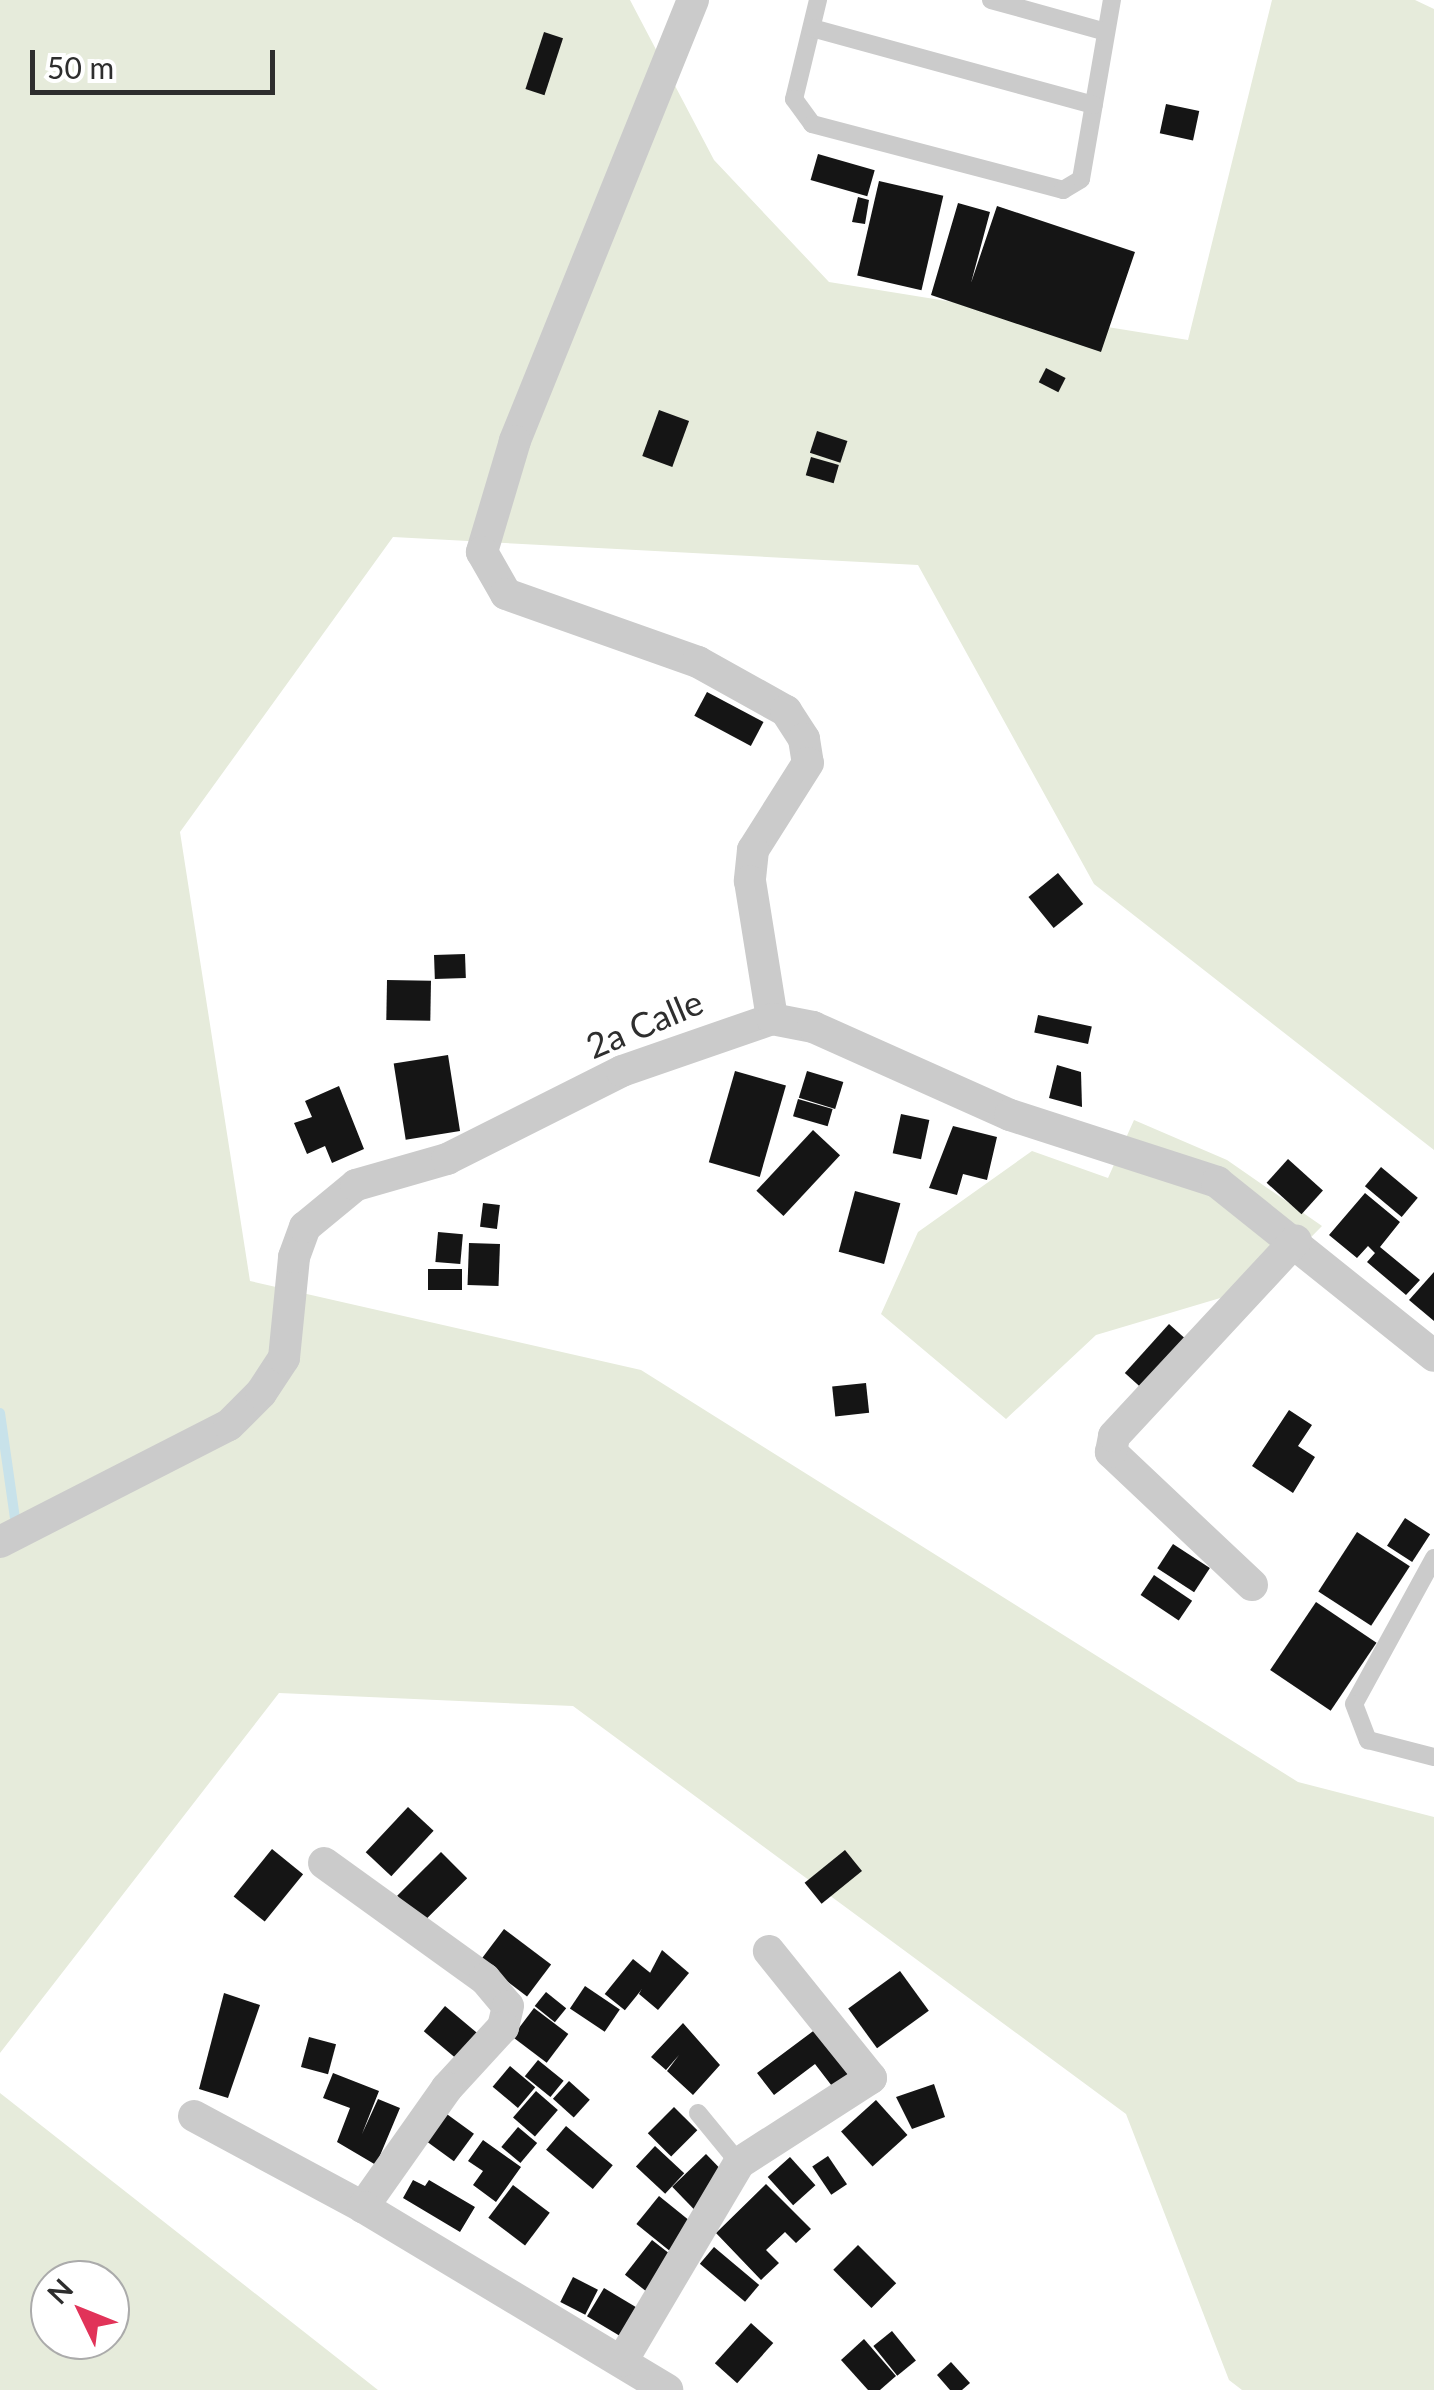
<!DOCTYPE html>
<style>
body{margin:0}
#map{position:relative;width:1434px;height:2390px;overflow:hidden;background:#fff;font-family:Lato,sans-serif}
div>[style]{position:absolute}
[style*='--x']{left:calc(var(--x)*1px);top:calc(var(--y)*1px);width:calc(var(--w)*1px);rotate:calc(var(--a)*1deg)}
.green>*{inset:0;background:#e6ebdb}
.stream>*{height:10px;margin:-5px;padding:0 5px;transform-origin:5px;border-radius:5px;background:#c8e2ea}
.building>*{inset:0;background:#151515;transform-origin:0 0}
.service>*{height:18px;margin:-9px;padding:0 9px;transform-origin:9px;border-radius:9px;background:#cbcbcb}
.minor>*{height:32px;margin:-16px;padding:0 16px;transform-origin:16px;border-radius:16px;background:#cbcbcb}
span{translate:-50% -50%;white-space:nowrap;text-align:center;line-height:1.15;-webkit-text-stroke:10px #fff;paint-order:stroke}
.street-label{font-size:35px;color:#2e2e2e}
.north{position:absolute;left:30px;top:2260px;width:100px;height:100px;box-sizing:border-box;background:#fff;border:2px solid #ababab;border-radius:50%;rotate:313deg;font-size:28px;font-weight:700;line-height:40px;text-align:center;color:#2e2e2e}
.north::after{content:'';display:block;margin:auto;width:35px;height:45px;background:#e13359;clip-path:polygon(50% 0,100% 100%,50% 72%,0 100%)}
.scale{position:absolute;left:30px;top:50px;width:245px;height:45px;box-sizing:border-box;border:5px solid #2e2e2e;border-top:0;padding-left:12px;font-size:30px;line-height:35px;white-space:nowrap;color:#2e2e2e;-webkit-text-stroke:8px #fff;paint-order:stroke}
</style>
<div id="map">
<div class="green">
<i style="clip-path:polygon(0 0,630px 0,714px 160px,829px 282px,1188px 340px,1272px 0,1415px 0,1434px 9px,1434px 1150px,1094px 884px,918px 565px,393px 537px,180px 832px,250px 1281px,641px 1370px,1298px 1782px,1434px 1817px,1434px 2390px,1242px 2390px,1229px 2380px,1126px 2114px,573px 1706px,279px 1693px,0 2053px)"></i>
<i style="clip-path:polygon(1134px 1120px,1227px 1160px,1322px 1226px,1264px 1285px,1096px 1335px,1006px 1419px,881px 1314px,918px 1232px,1032px 1151px,1108px 1178px)"></i>
<i style="clip-path:polygon(evenodd,0 2093px,378px 2390px,0 2390px,0 2093px,50px 2280px,110px 2280px,110px 2340px,50px 2340px,50px 2280px)"></i>
</div>
<div class="stream">
<i style="--x:0;--y:1413;--w:114;--a:81.9"></i>
</div>
<div class="building">
<i style="left:544px;top:32px;width:20px;height:60px;rotate:18deg"></i>
<i style="left:1166px;top:104px;width:34px;height:30px;rotate:12deg"></i>
<i style="left:818px;top:154px;width:59px;height:27px;rotate:16deg"></i>
<i style="left:879px;top:181px;width:66px;height:97px;rotate:13deg"></i>
<i style="clip-path:polygon(858px 197px,869px 200px,865px 224px,852px 222px)"></i>
<i style="clip-path:polygon(958px 203px,990px 212px,971px 283px,997px 206px,1135px 252px,1101px 352px,931px 295px)"></i>
<i style="left:1046px;top:368px;width:22px;height:16px;rotate:27deg"></i>
<i style="left:659px;top:410px;width:32px;height:49px;rotate:20deg"></i>
<i style="left:817px;top:431px;width:32px;height:23px;rotate:18deg"></i>
<i style="left:811px;top:457px;width:29px;height:19px;rotate:16deg"></i>
<i style="left:707px;top:692px;width:64px;height:27px;rotate:28deg"></i>
<i style="left:1058px;top:873px;width:40px;height:38px;rotate:51deg"></i>
<i style="left:465px;top:954px;width:24px;height:31px;rotate:88deg"></i>
<i style="left:387px;top:980px;width:44px;height:40px;rotate:1deg"></i>
<i style="left:1038px;top:1015px;width:55px;height:18px;rotate:12deg"></i>
<i style="left:448px;top:1055px;width:77px;height:55px;rotate:81deg"></i>
<i style="clip-path:polygon(1057px 1065px,1081px 1072px,1082px 1107px,1049px 1098px)"></i>
<i style="left:735px;top:1071px;width:53px;height:95px;rotate:16deg"></i>
<i style="left:807px;top:1071px;width:38px;height:28px;rotate:17deg"></i>
<i style="clip-path:polygon(339px 1086px,364px 1149px,332px 1163px,325px 1146px,307px 1154px,294px 1123px,312px 1117px,305px 1101px)"></i>
<i style="left:798px;top:1099px;width:36px;height:18px;rotate:16deg"></i>
<i style="left:901px;top:1114px;width:29px;height:40px;rotate:12deg"></i>
<i style="clip-path:polygon(953px 1126px,997px 1137px,987px 1180px,963px 1174px,957px 1195px,929px 1188px)"></i>
<i style="left:813px;top:1130px;width:37px;height:83px;rotate:43deg"></i>
<i style="left:1288px;top:1159px;width:47px;height:32px;rotate:42deg"></i>
<i style="left:1381px;top:1167px;width:48px;height:25px;rotate:40deg"></i>
<i style="left:855px;top:1191px;width:47px;height:63px;rotate:15deg"></i>
<i style="clip-path:polygon(1365px 1193px,1400px 1222px,1380px 1247px,1420px 1280px,1406px 1295px,1367px 1262px,1375px 1253px,1368px 1246px,1357px 1258px,1329px 1235px)"></i>
<i style="left:483px;top:1203px;width:17px;height:24px;rotate:7deg"></i>
<i style="left:438px;top:1232px;width:25px;height:30px;rotate:5deg"></i>
<i style="left:469px;top:1243px;width:31px;height:42px;rotate:2deg"></i>
<i style="left:428px;top:1269px;width:34px;height:21px"></i>
<i style="clip-path:polygon(1434px 1272px,1434px 1321px,1409px 1300px)"></i>
<i style="left:1169px;top:1324px;width:28px;height:66px;rotate:42deg"></i>
<i style="left:866px;top:1383px;width:30px;height:34px;rotate:84deg"></i>
<i style="clip-path:polygon(1289px 1410px,1312px 1425px,1298px 1446px,1315px 1457px,1293px 1493px,1252px 1466px)"></i>
<i style="left:1405px;top:1518px;width:30px;height:33px;rotate:33deg"></i>
<i style="left:1357px;top:1532px;width:63px;height:71px;rotate:33deg"></i>
<i style="left:1173px;top:1544px;width:44px;height:29px;rotate:33deg"></i>
<i style="left:1154px;top:1575px;width:46px;height:24px;rotate:34deg"></i>
<i style="left:1316px;top:1602px;width:73px;height:82px;rotate:34deg"></i>
<i style="left:408px;top:1807px;width:35px;height:62px;rotate:43deg"></i>
<i style="left:272px;top:1849px;width:40px;height:61px;rotate:39deg"></i>
<i style="left:845px;top:1850px;width:27px;height:52px;rotate:51deg"></i>
<i style="left:441px;top:1852px;width:37px;height:62px;rotate:45deg"></i>
<i style="left:504px;top:1929px;width:59px;height:40px;rotate:37deg"></i>
<i style="clip-path:polygon(662px 1950px,689px 1973px,658px 2010px,639px 1994px)"></i>
<i style="left:633px;top:1959px;width:26px;height:45px;rotate:39deg"></i>
<i style="left:900px;top:1971px;width:49px;height:64px;rotate:54deg"></i>
<i style="left:585px;top:1986px;width:42px;height:27px;rotate:34deg"></i>
<i style="left:546px;top:1992px;width:26px;height:18px;rotate:39deg"></i>
<i style="clip-path:polygon(224px 1993px,260px 2005px,228px 2098px,199px 2089px)"></i>
<i style="left:445px;top:2006px;width:50px;height:33px;rotate:40deg"></i>
<i style="left:534px;top:2008px;width:43px;height:36px;rotate:37deg"></i>
<i style="clip-path:polygon(683px 2023px,720px 2065px,693px 2095px,667px 2071px,679px 2055px,666px 2070px,651px 2057px)"></i>
<i style="clip-path:polygon(824px 2023px,860px 2071px,835px 2090px,815px 2064px,774px 2095px,757px 2073px)"></i>
<i style="left:309px;top:2037px;width:28px;height:31px;rotate:15deg"></i>
<i style="left:538px;top:2060px;width:33px;height:21px;rotate:39deg"></i>
<i style="left:510px;top:2066px;width:33px;height:27px;rotate:40deg"></i>
<i style="clip-path:polygon(333px 2073px,379px 2091px,362px 2134px,378px 2099px,400px 2108px,376px 2165px,337px 2142px,350px 2108px,323px 2098px)"></i>
<i style="left:569px;top:2081px;width:28px;height:24px;rotate:42deg"></i>
<i style="clip-path:polygon(934px 2084px,945px 2117px,912px 2129px,896px 2097px)"></i>
<i style="left:536px;top:2091px;width:29px;height:35px;rotate:41deg"></i>
<i style="left:876px;top:2100px;width:47px;height:47px;rotate:48deg"></i>
<i style="left:674px;top:2107px;width:33px;height:37px;rotate:45deg"></i>
<i style="left:444px;top:2112px;width:37px;height:34px;rotate:36deg"></i>
<i style="left:566px;top:2126px;width:61px;height:31px;rotate:40deg"></i>
<i style="left:518px;top:2127px;width:25px;height:26px;rotate:40deg"></i>
<i style="clip-path:polygon(483px 2140px,521px 2167px,496px 2202px,473px 2185px,483px 2171px,468px 2161px)"></i>
<i style="left:655px;top:2146px;width:40px;height:28px;rotate:43deg"></i>
<i style="left:706px;top:2154px;width:32px;height:47px;rotate:46deg"></i>
<i style="left:828px;top:2156px;width:34px;height:19px;rotate:56deg"></i>
<i style="left:790px;top:2157px;width:38px;height:30px;rotate:48deg"></i>
<i style="clip-path:polygon(413px 2180px,425px 2186px,429px 2180px,475px 2207px,460px 2232px,403px 2198px)"></i>
<i style="clip-path:polygon(766px 2184px,811px 2229px,796px 2243px,785px 2232px,766px 2250px,779px 2263px,761px 2280px,716px 2233px)"></i>
<i style="left:513px;top:2185px;width:46px;height:41px;rotate:37deg"></i>
<i style="left:659px;top:2196px;width:49px;height:36px;rotate:39deg"></i>
<i style="left:652px;top:2240px;width:33px;height:44px;rotate:38deg"></i>
<i style="left:858px;top:2245px;width:54px;height:35px;rotate:45deg"></i>
<i style="left:714px;top:2247px;width:59px;height:22px;rotate:40deg"></i>
<i style="left:573px;top:2277px;width:28px;height:28px;rotate:27deg"></i>
<i style="left:604px;top:2288px;width:39px;height:33px;rotate:31deg"></i>
<i style="left:751px;top:2323px;width:30px;height:54px;rotate:42deg"></i>
<i style="left:892px;top:2331px;width:38px;height:24px;rotate:51deg"></i>
<i style="clip-path:polygon(864px 2339px,896px 2376px,880px 2390px,868px 2390px,841px 2360px)"></i>
<i style="clip-path:polygon(951px 2362px,970px 2383px,962px 2390px,950px 2390px,937px 2375px)"></i>
</div>
<div class="service">
<i style="--x:818;--y:0;--w:102;--a:103.6"></i>
<i style="--x:794;--y:99;--w:31;--a:54"></i>
<i style="--x:812;--y:124;--w:260;--a:14.7"></i>
<i style="--x:1063;--y:190;--w:21;--a:-31"></i>
<i style="--x:1081;--y:179;--w:182;--a:-80.2"></i>
<i style="--x:991;--y:0;--w:119;--a:15.5"></i>
<i style="--x:812;--y:28;--w:292;--a:15.3"></i>
<i style="--x:1434;--y:1558;--w:166;--a:118.7"></i>
<i style="--x:1354;--y:1704;--w:39;--a:69"></i>
<i style="--x:1368;--y:1740;--w:68;--a:14.4"></i>
<i style="--x:698;--y:2113;--w:65;--a:50.6"></i>
</div>
<div class="minor">
<i style="--x:693;--y:0;--w:476;--a:112"></i>
<i style="--x:515;--y:441;--w:116;--a:106.6"></i>
<i style="--x:482;--y:552;--w:48;--a:60.3"></i>
<i style="--x:506;--y:594;--w:204;--a:19.5"></i>
<i style="--x:698;--y:662;--w:101;--a:29.1"></i>
<i style="--x:786;--y:711;--w:33;--a:57"></i>
<i style="--x:804;--y:739;--w:24;--a:81"></i>
<i style="--x:808;--y:763;--w:103;--a:122.3"></i>
<i style="--x:753;--y:850;--w:31;--a:96"></i>
<i style="--x:750;--y:881;--w:140;--a:80.9"></i>
<i style="--x:0;--y:1542;--w:257;--a:-27.1"></i>
<i style="--x:229;--y:1425;--w:45;--a:-45"></i>
<i style="--x:261;--y:1393;--w:42;--a:-56.7"></i>
<i style="--x:284;--y:1358;--w:101;--a:-84.3"></i>
<i style="--x:294;--y:1257;--w:32;--a:-70"></i>
<i style="--x:305;--y:1227;--w:66;--a:-39.5"></i>
<i style="--x:356;--y:1185;--w:95;--a:-15.9"></i>
<i style="--x:447;--y:1159;--w:196;--a:-26.7"></i>
<i style="--x:622;--y:1071;--w:159;--a:-19.1"></i>
<i style="--x:772;--y:1019;--w:42;--a:11"></i>
<i style="--x:813;--y:1027;--w:216;--a:24.1"></i>
<i style="--x:1010;--y:1115;--w:218;--a:17.9"></i>
<i style="--x:1217;--y:1182;--w:278;--a:38.7"></i>
<i style="--x:1252;--y:1585;--w:194;--a:-136.7"></i>
<i style="--x:1111;--y:1452;--w:16;--a:-79"></i>
<i style="--x:1114;--y:1436;--w:267;--a:-47.1"></i>
<i style="--x:324;--y:1863;--w:198;--a:35.8"></i>
<i style="--x:485;--y:1979;--w:35;--a:50"></i>
<i style="--x:508;--y:2006;--w:22;--a:103"></i>
<i style="--x:503;--y:2027;--w:83;--a:132.6"></i>
<i style="--x:447;--y:2088;--w:146;--a:125.2"></i>
<i style="--x:194;--y:2116;--w:192;--a:28.3"></i>
<i style="--x:363;--y:2207;--w:355;--a:31"></i>
<i style="--x:622;--y:2361;--w:230;--a:-59.4"></i>
<i style="--x:739;--y:2163;--w:157;--a:-32.8"></i>
<i style="--x:871;--y:2078;--w:163;--a:-128.8"></i>
</div>
<div class="street-label">
<span style="left:644px;top:1023px;rotate:-23deg">2a Calle</span>
</div>
<div class="north">N</div>
<div class="scale">50 m</div>
</div>
